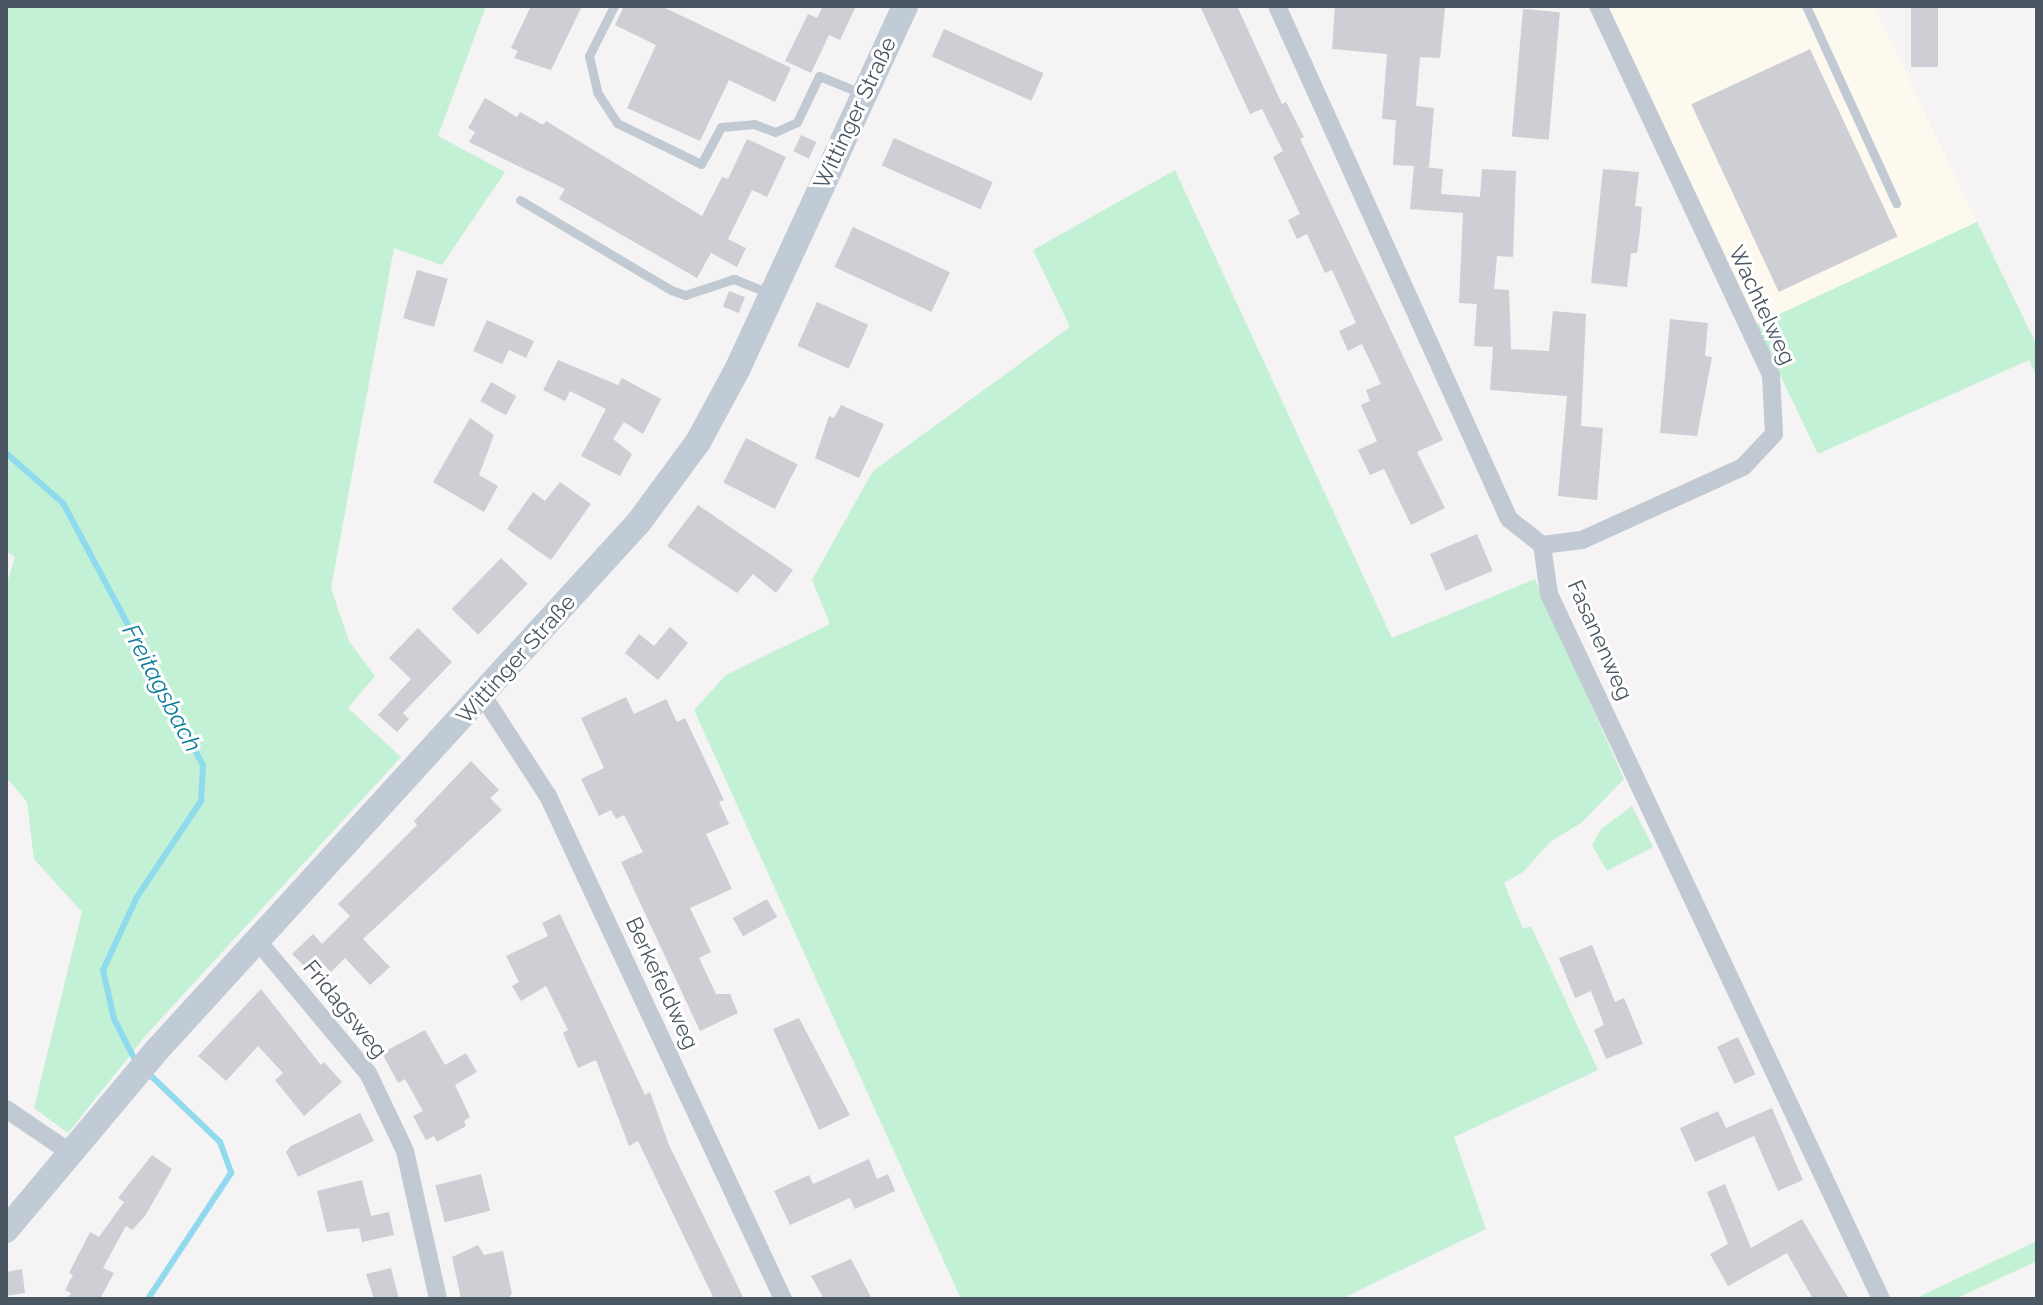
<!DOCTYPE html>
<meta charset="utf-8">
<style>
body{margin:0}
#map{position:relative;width:2043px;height:1305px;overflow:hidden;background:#f5f3f3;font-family:Raleway,sans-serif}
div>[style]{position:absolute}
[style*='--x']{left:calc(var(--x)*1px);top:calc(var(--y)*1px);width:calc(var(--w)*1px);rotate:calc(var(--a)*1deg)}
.commercial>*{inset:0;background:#fdf9ef}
.green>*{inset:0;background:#c3f1d5}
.stream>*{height:6px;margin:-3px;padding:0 3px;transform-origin:3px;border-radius:3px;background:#90daee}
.building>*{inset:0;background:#cdcfd5;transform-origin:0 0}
.service>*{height:9px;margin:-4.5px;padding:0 4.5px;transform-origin:4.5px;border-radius:4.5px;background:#c1cad2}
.minor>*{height:18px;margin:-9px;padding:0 9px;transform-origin:9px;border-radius:9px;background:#c1cad2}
.secondary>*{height:26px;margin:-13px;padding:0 13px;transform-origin:13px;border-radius:13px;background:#c1cbd6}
span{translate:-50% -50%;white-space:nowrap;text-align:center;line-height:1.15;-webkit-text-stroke:6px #fff;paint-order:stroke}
.street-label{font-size:22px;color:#4a5661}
.water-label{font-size:24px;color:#0c7c9b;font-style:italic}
.frame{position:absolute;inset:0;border:8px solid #4a5661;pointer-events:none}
</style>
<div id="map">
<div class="commercial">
<i style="clip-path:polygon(1609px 6px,1874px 6px,1977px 222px,1756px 325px)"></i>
</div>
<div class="green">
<i style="clip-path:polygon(6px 6px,486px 6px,438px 136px,505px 172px,442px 265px,394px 248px,331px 588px,349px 641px,375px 676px,348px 708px,401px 757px,147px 1034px,68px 1133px,34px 1108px,82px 912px,34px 859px,27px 802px,6px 777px,6px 586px,15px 557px,6px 551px)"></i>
<i style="clip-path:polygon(1175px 170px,1392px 638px,1535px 579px,1624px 779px,1581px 823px,1550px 842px,1523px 872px,1504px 883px,1523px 929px,1531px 926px,1598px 1070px,1454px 1137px,1486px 1229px,1341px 1299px,961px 1299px,694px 710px,726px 675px,830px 624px,812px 580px,873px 471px,1070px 327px,1033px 250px)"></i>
<i style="clip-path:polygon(1977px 222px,2037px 346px,2037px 376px,2029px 360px,1818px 454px,1756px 325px)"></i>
<i style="clip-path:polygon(1632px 806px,1653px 847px,1607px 871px,1592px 845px,1601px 829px)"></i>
<i style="clip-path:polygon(2037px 1241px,2037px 1261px,1955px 1299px,1914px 1299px)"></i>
</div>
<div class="stream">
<i style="--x:6;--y:453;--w:76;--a:41.3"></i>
<i style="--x:63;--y:503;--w:297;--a:61.9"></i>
<i style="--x:203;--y:765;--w:36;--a:93"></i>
<i style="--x:201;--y:801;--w:115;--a:123.7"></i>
<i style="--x:137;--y:897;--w:81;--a:115"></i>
<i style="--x:103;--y:970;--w:50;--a:77.3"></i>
<i style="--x:114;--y:1019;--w:48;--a:62.9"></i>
<i style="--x:147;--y:1072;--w:101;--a:43.8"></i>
<i style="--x:220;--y:1142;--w:33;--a:70"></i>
<i style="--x:231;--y:1173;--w:151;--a:123.4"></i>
</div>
<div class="building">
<i style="clip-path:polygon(531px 6px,582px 6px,551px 70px,514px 58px,518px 51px,511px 48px)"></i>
<i style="clip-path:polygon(624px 6px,661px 6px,791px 68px,775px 102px,729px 80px,700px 141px,627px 108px,656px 45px,615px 25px)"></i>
<i style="clip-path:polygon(823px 6px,856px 6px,840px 40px,829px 35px,811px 73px,785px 61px,808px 14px,817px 18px)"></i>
<i style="clip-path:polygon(1200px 6px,1237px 6px,1282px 104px,1286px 102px,1304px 137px,1300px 139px,1443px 440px,1417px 452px,1445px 508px,1411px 525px,1384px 469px,1370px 475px,1358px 450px,1377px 441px,1361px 405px,1370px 401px,1366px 390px,1381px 384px,1362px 344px,1348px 351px,1339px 331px,1356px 323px,1332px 270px,1325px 273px,1307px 234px,1297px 239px,1288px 220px,1300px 214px,1273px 157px,1283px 151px,1262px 109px,1250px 114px)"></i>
<i style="clip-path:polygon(1335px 6px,1445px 8px,1440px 58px,1420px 57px,1416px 106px,1434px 108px,1429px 167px,1423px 167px,1443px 169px,1441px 194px,1480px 197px,1482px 169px,1516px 171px,1513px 257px,1497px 256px,1494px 289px,1509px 290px,1511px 349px,1549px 351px,1553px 311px,1586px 314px,1581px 426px,1603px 428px,1597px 500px,1558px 496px,1567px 396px,1490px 390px,1493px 347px,1474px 346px,1477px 304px,1459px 303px,1463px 213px,1410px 209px,1414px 166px,1393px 165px,1396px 120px,1382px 119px,1387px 54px,1332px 49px)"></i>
<i style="left:1911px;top:6px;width:27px;height:61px"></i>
<i style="left:1523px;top:9px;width:37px;height:128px;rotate:5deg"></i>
<i style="left:944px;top:29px;width:109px;height:30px;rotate:24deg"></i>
<i style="left:1810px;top:49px;width:207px;height:131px;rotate:65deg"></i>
<i style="clip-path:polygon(485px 98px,517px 117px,520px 112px,543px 125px,546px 121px,702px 216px,722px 177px,728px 179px,747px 139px,786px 157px,767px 197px,752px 190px,728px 239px,746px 248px,737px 267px,711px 253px,697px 278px,559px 199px,565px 189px,469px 142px,475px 132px,468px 128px)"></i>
<i style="left:801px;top:135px;width:17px;height:18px;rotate:25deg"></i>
<i style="left:894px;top:138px;width:108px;height:30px;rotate:24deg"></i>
<i style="clip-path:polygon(1603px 169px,1639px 172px,1635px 206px,1642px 207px,1640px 231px,1637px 253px,1631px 253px,1627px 287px,1591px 283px)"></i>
<i style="left:853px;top:227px;width:107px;height:44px;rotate:25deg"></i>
<i style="left:417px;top:270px;width:32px;height:50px;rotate:16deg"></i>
<i style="left:729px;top:291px;width:17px;height:17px;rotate:21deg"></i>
<i style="left:817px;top:302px;width:56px;height:48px;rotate:24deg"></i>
<i style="clip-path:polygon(1670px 319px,1708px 323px,1705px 356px,1712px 357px,1697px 436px,1660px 433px)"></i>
<i style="clip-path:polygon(487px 320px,534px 341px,526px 358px,509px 350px,502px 364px,473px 351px)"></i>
<i style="clip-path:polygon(558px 360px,618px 385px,622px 378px,661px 399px,643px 434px,624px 422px,613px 439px,632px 454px,620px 476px,581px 456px,606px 409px,570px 391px,565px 401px,543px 390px)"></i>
<i style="left:491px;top:382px;width:29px;height:22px;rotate:29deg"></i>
<i style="clip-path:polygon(841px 405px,884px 424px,859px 478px,815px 458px,829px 416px,834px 418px)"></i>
<i style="clip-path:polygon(470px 418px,494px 435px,479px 475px,498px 486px,484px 512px,433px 482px)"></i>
<i style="left:746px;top:438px;width:58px;height:50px;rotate:27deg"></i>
<i style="clip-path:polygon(560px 482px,591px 504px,551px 560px,507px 529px,533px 492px,545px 501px)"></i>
<i style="clip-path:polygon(698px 505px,793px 570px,776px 593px,753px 574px,737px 593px,667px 546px)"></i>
<i style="left:1477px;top:534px;width:40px;height:51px;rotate:67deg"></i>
<i style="left:501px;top:558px;width:37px;height:71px;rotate:44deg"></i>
<i style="clip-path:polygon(670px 627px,688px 643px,658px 680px,625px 653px,639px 634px,654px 646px)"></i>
<i style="clip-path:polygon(418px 628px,452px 662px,403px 713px,409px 719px,397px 732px,378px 715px,411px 679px,389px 658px)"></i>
<i style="clip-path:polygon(626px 697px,634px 714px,666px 699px,677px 722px,685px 718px,724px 800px,719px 802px,729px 824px,706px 834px,732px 889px,690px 908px,711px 952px,699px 958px,716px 994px,730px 994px,738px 1013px,700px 1031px,621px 862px,643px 852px,624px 815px,616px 819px,611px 810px,599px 816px,581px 779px,604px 768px,581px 718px)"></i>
<i style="clip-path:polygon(471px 761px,499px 790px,490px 798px,502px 810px,363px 939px,390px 967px,370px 985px,345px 958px,331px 972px,320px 961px,309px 971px,292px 954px,313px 934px,322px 944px,350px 916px,338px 904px,417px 825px,414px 821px)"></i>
<i style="left:767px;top:899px;width:21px;height:39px;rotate:61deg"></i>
<i style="clip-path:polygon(560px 914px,645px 1095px,650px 1092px,669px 1145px,744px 1299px,714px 1299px,638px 1141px,629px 1146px,596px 1060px,578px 1068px,563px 1033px,568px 1030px,546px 986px,521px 1001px,512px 986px,519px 982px,506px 956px,548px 936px,542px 923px)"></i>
<i style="clip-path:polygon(1592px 945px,1615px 1002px,1624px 998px,1643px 1044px,1606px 1059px,1594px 1030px,1604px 1025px,1591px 991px,1575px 998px,1559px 958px)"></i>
<i style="clip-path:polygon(261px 989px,321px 1065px,324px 1062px,342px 1082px,304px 1116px,275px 1080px,283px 1073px,258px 1046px,226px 1081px,198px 1056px)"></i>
<i style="clip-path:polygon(799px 1018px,850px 1115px,819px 1130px,773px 1029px)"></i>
<i style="clip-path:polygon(425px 1030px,445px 1065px,466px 1053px,477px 1072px,455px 1085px,470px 1117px,464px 1121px,466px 1126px,437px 1142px,434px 1136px,426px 1140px,413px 1116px,423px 1111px,405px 1079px,398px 1083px,382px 1053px)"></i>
<i style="left:1738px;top:1037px;width:41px;height:23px;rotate:65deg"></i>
<i style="clip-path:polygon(1772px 1108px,1803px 1180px,1778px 1191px,1754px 1136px,1695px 1162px,1680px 1128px,1718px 1111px,1726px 1128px)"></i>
<i style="clip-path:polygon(360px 1113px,374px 1141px,298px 1177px,286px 1152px,291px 1146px)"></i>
<i style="clip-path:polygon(152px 1155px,172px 1169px,145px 1216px,132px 1230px,126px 1226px,103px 1268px,114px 1273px,100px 1299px,67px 1299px,71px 1293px,65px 1290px,73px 1275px,69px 1273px,90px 1232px,99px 1237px,124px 1202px,118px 1198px)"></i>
<i style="clip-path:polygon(869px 1159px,877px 1179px,888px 1174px,895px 1191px,855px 1209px,850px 1198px,790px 1225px,774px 1191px,809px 1175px,813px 1184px)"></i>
<i style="left:481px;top:1174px;width:38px;height:47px;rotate:76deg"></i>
<i style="clip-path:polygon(362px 1180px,371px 1216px,389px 1212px,394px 1235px,362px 1242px,359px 1228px,327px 1232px,317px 1191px)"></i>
<i style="clip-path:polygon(1725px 1184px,1751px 1248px,1802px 1219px,1849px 1299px,1813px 1299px,1787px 1253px,1728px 1286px,1710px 1254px,1728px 1244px,1707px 1192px)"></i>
<i style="clip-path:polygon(478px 1245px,484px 1255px,503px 1251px,512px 1294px,507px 1299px,461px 1299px,452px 1257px)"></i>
<i style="clip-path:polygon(851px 1259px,872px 1299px,824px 1299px,811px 1276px)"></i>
<i style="clip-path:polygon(391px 1268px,399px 1299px,374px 1299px,366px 1274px)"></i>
<i style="clip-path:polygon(22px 1269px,25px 1293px,6px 1296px,6px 1272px)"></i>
</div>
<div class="service">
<i style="--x:614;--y:6;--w:56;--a:116.6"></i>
<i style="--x:589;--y:56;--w:37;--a:77"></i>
<i style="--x:597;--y:92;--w:37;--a:57"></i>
<i style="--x:617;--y:123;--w:93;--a:26"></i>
<i style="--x:701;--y:164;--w:42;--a:-61.6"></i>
<i style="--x:721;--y:127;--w:33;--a:-5"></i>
<i style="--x:754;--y:124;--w:22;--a:21"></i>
<i style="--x:775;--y:132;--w:24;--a:-24"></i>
<i style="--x:797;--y:122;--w:51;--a:-64.4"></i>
<i style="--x:819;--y:76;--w:45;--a:22"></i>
<i style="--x:1806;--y:6;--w:217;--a:65.4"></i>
<i style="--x:520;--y:200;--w:176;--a:30.8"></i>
<i style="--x:671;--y:290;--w:15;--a:20"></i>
<i style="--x:685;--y:295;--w:52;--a:-18.1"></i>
<i style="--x:734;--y:279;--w:38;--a:22"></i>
</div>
<div class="minor">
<i style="--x:1277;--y:6;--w:563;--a:65.67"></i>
<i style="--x:1509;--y:519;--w:42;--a:38.2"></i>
<i style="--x:1542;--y:545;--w:49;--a:81.9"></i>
<i style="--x:1549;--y:594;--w:779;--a:64.78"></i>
<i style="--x:1542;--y:545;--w:40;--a:-7.1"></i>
<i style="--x:1582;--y:540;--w:177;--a:-24.4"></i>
<i style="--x:1743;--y:467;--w:45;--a:-46.8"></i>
<i style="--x:1774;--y:434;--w:59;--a:-92.9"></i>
<i style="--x:1771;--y:375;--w:408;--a:-115.1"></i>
<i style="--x:483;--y:696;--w:119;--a:57"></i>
<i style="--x:548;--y:796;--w:555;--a:64.96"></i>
<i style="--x:257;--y:940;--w:173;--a:50.2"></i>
<i style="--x:368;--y:1073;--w:86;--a:64.6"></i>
<i style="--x:405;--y:1151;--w:152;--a:77.4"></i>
<i style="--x:6;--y:1109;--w:78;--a:34.1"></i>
</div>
<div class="secondary">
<i style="--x:6;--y:1230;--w:235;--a:-50"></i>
<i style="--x:157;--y:1050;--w:715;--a:-47.61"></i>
<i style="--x:639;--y:522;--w:99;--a:-53.6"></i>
<i style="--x:698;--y:442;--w:82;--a:-61.6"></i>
<i style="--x:737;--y:370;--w:401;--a:-65.2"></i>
</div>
<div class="street-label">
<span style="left:855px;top:113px;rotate:-65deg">Wittinger Straße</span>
<span style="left:1762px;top:305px;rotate:65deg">Wachtelweg</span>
<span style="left:1600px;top:640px;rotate:66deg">Fasanenweg</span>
<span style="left:516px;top:659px;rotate:-48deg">Wittinger Straße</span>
<span style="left:662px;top:983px;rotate:65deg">Berkefeldweg</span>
<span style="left:345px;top:1009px;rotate:51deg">Fridagsweg</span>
</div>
<div class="water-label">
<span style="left:162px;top:688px;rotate:62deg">Freitagsbach</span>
</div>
<div class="frame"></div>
</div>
